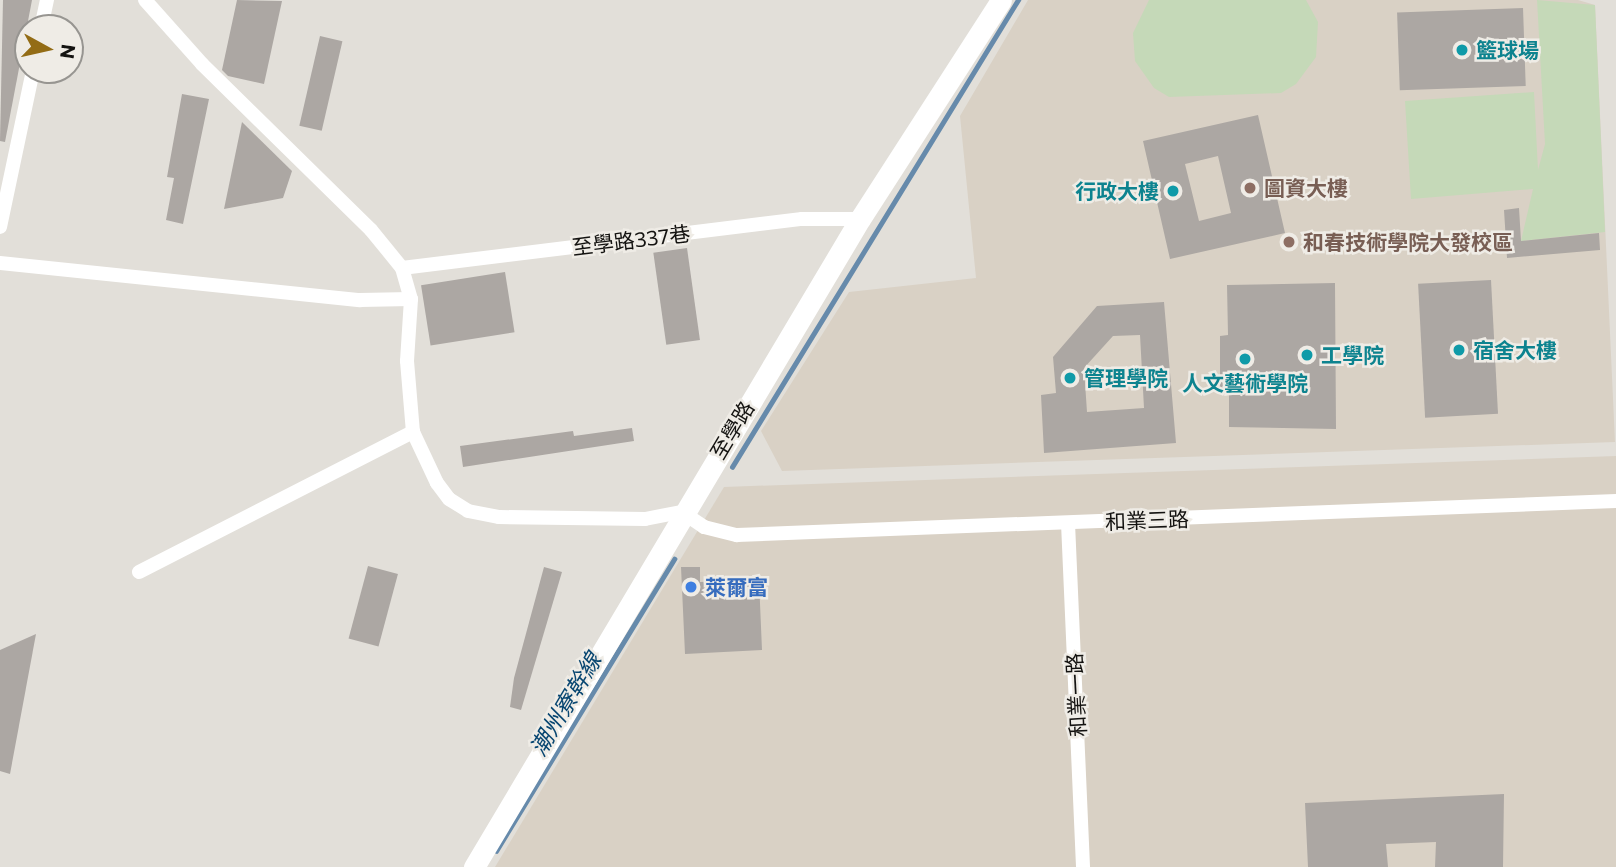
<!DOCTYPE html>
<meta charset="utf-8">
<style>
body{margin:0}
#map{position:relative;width:1616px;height:867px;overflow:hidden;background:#e2dfd9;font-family:Commissioner,"Noto Sans TC",sans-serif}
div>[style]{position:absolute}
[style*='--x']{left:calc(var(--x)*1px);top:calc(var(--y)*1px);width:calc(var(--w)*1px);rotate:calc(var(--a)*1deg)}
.built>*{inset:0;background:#d9d1c5}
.green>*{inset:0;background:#c5d9b8}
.stream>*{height:4.5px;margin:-2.25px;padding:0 2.25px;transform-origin:2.25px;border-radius:2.25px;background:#668aab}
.building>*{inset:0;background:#aca7a3;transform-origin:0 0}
.street>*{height:14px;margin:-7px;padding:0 7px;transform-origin:7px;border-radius:7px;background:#fff}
.secondary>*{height:21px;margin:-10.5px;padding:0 10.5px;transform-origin:10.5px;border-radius:10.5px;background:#fff}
.dots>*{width:19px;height:19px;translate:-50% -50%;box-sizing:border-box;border:4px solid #efece6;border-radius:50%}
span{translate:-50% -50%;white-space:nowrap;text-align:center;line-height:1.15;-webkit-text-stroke:5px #efece6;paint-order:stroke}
.culture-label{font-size:21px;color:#0d838f;font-weight:700}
.left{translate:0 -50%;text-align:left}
.right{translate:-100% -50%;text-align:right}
.education-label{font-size:21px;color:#785e54;font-weight:700}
.street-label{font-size:21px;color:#141311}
.shop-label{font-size:21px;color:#366cbe;font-weight:700}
.water-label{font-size:23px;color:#084671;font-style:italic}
.north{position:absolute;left:14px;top:14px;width:70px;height:70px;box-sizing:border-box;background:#efece6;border:2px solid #979591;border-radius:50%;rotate:98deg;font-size:19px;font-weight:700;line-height:28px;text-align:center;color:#141311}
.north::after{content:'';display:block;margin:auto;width:24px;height:32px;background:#936c15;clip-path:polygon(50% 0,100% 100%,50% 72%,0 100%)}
</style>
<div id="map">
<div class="built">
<i style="clip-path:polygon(1028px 0,1578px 0,1595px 5px,1615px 442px,782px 471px,761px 431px,849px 292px,976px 278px,960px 116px)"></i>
<i style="clip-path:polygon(1616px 456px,1616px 867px,495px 867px,724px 487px)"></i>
</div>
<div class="green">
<i style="clip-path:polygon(1149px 0,1306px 0,1318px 22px,1316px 57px,1296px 84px,1281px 93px,1169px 97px,1154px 88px,1135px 61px,1133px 33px)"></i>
<i style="clip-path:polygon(1537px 0,1595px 5px,1605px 232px,1521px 241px,1533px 189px,1411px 199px,1405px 101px,1534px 92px,1538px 170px,1545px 144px)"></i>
</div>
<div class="stream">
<i style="--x:732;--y:467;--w:548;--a:-58.52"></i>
<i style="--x:496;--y:851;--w:342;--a:-58.6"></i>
</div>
<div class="building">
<i style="clip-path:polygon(3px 0,32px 0,5px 142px,0 141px)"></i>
<i style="clip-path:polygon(237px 0,282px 1px,264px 84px,228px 76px,222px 70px)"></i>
<i style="left:1523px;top:8px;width:78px;height:126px;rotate:88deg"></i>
<i style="left:320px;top:36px;width:23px;height:92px;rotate:13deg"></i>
<i style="clip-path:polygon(182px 94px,209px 99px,183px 224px,166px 220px,174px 178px,167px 177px)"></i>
<i style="clip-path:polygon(evenodd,1258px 115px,1285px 233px,1170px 259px,1143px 141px,1258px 115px,1218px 156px,1231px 213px,1199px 221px,1185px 164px,1218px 156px)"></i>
<i style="clip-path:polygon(242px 122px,292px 171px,283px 198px,224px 209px)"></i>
<i style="clip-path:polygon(1519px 208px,1521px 241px,1599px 233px,1600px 250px,1507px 258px,1504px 210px)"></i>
<i style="left:687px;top:248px;width:93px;height:34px;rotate:82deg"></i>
<i style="left:505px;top:272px;width:61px;height:85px;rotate:81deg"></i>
<i style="left:1491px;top:280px;width:134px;height:73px;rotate:87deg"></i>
<i style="clip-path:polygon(1335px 283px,1336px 429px,1229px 427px,1229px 392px,1220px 393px,1220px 336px,1228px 335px,1227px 285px)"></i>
<i style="clip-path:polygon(evenodd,1164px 302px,1176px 443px,1044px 453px,1041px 395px,1056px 393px,1053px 357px,1097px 306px,1164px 302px,1140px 335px,1144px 408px,1087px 412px,1084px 368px,1113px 336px,1140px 335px)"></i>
<i style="clip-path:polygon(632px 428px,634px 441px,463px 467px,460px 446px,573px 431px,574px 436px)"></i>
<i style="left:368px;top:566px;width:31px;height:75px;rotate:15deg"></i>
<i style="clip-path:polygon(544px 567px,562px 572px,521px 710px,510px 707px,514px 678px)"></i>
<i style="clip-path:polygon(681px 567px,700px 567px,700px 582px,759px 580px,762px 650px,685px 654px)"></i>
<i style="clip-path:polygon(36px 634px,10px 774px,0 771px,0 650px)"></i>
<i style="clip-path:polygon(1504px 794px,1503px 867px,1435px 867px,1436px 842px,1386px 844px,1388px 867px,1308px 867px,1305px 803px)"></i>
</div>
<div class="street">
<i style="--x:145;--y:0;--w:86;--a:48.3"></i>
<i style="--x:202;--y:64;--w:237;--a:44.5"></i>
<i style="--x:371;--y:230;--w:49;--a:50.8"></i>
<i style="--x:402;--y:268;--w:32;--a:74"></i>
<i style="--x:411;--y:299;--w:62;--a:93.7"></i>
<i style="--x:407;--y:361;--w:71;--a:85.2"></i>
<i style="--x:413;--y:432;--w:56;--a:64.8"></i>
<i style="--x:437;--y:483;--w:20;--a:53"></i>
<i style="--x:449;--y:499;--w:22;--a:32"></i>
<i style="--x:468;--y:511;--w:32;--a:11"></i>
<i style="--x:499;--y:517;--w:146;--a:0.8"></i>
<i style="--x:645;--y:519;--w:38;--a:-11"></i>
<i style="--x:682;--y:512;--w:27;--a:34"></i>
<i style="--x:704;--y:527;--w:34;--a:14"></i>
<i style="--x:737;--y:535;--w:880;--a:-2.22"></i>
<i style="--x:41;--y:28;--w:29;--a:-78"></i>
<i style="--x:0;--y:227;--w:160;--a:-78.1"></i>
<i style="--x:0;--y:263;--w:362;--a:5.9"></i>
<i style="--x:360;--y:300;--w:51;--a:-1.1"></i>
<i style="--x:402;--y:268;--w:403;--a:-7"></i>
<i style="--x:802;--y:219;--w:58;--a:0"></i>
<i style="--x:1068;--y:523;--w:344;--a:87.5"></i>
<i style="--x:139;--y:572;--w:308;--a:-27.1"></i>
</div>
<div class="secondary">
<i style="--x:474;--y:867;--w:754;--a:-59.22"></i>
<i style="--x:860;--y:219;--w:260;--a:-57.2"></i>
</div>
<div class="dots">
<i style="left:1462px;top:50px;background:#0f9aa8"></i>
<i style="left:1250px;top:188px;background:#8d6e63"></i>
<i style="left:1173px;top:191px;background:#0f9aa8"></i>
<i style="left:1289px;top:242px;background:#8d6e63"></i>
<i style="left:1459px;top:350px;background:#0f9aa8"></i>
<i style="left:1307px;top:355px;background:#0f9aa8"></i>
<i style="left:1245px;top:359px;background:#0f9aa8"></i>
<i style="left:1070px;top:378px;background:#0f9aa8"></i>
<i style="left:691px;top:587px;background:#3f7fe0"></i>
</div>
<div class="culture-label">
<span class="left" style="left:1476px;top:50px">籃球場</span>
<span class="right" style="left:1159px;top:191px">行政大樓</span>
<span class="left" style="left:1473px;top:350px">宿舍大樓</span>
<span class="left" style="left:1321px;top:355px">工學院</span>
<span class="left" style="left:1084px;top:378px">管理學院</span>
<span style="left:1245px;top:383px">人文藝術學院</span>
</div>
<div class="education-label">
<span class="left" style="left:1264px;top:188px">圖資大樓</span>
<span class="left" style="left:1303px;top:242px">和春技術學院大發校區</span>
</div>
<div class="street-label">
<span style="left:631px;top:240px;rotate:-7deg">至學路337巷</span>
<span style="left:732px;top:430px;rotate:-59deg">至學路</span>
<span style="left:1147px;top:520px;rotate:-2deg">和業三路</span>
<span style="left:1076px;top:695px;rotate:-93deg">和業一路</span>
</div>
<div class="shop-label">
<span class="left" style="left:705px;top:587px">萊爾富</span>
</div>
<div class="water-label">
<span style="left:565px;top:704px;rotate:-59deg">潮州寮幹線</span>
</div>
<div class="north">N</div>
</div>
